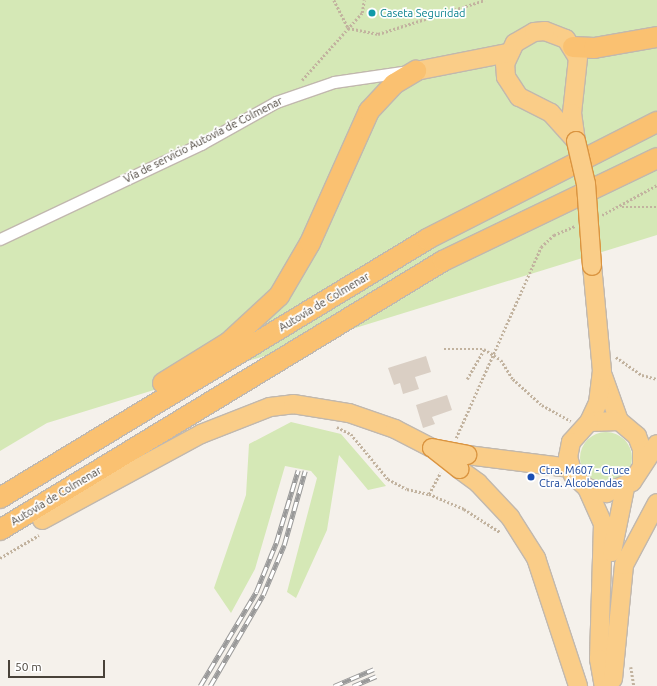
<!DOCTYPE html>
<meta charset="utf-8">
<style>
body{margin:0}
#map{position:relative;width:657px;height:686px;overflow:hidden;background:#f5f1eb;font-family:Ubuntu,sans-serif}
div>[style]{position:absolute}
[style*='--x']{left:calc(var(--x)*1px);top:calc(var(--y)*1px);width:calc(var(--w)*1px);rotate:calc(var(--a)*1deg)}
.green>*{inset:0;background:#d5e8b6}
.round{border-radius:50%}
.building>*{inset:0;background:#dacfc4}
.path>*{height:2.5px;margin-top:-1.25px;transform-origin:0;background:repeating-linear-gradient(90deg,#c2b39f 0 2px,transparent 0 4px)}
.roads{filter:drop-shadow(1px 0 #c1b8ae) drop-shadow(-1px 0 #c1b8ae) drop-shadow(0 1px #c1b8ae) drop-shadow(0 -1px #c1b8ae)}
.minor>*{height:11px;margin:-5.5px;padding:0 5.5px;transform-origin:5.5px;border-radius:5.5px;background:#fff}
.trunk>*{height:18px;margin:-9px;padding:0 9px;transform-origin:9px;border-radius:9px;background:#facd88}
.motorway>*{height:20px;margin:-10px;padding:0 10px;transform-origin:10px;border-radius:10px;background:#fac171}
.rail>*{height:4.5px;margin-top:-2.25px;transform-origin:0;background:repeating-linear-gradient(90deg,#fff 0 9px,#999 0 18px);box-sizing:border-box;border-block:1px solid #999}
.bridges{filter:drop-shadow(1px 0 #da9440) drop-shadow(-1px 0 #da9440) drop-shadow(0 1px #da9440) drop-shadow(0 -1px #da9440)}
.trunk-bridge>*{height:18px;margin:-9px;padding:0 9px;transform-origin:9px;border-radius:9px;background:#facd88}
.dots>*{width:11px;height:11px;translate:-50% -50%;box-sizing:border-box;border:2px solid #fff;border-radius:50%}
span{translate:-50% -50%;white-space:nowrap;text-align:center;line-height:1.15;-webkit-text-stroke:3.5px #fff;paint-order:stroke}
.culture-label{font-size:11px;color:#0d838f}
.left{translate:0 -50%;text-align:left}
.street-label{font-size:11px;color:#494239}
.transit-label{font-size:11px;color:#164399}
.scale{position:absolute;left:8px;top:660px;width:97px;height:18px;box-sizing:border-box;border:2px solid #494239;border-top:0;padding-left:5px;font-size:12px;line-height:14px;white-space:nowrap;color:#494239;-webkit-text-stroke:3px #fff;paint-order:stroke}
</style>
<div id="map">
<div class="green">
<i style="clip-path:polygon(0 0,657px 0,657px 235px,47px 423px,0 451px)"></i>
<i style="clip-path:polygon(291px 422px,341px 434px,386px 486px,368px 490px,339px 455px,327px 530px,296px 598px,287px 592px,317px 478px,311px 471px,285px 466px,255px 569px,231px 613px,214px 588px,246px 495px,249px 444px)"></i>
<i class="round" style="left:580px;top:432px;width:52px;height:52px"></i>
</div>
<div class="building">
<i style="clip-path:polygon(426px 356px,431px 372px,415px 377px,419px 389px,403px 394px,400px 383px,394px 385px,388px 368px)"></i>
<i style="clip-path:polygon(447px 395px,452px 410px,432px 417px,435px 424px,423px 428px,416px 405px)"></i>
</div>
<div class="path">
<i style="--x:334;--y:0;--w:31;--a:63"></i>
<i style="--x:348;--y:28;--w:31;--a:11"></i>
<i style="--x:378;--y:34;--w:112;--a:-17.6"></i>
<i style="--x:302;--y:80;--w:90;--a:-48.2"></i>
<i style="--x:362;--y:13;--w:13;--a:-81"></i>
<i style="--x:622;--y:207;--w:35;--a:0"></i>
<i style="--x:602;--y:215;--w:63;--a:-28.6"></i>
<i style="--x:444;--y:349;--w:40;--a:0"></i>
<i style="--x:484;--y:349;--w:20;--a:33"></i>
<i style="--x:501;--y:360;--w:22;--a:58"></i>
<i style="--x:513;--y:379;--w:39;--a:42"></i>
<i style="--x:542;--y:405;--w:33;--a:29"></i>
<i style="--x:616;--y:357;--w:32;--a:35"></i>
<i style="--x:642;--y:375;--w:16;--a:15"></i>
<i style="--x:467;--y:379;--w:34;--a:-60"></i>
<i style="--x:337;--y:427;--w:16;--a:27"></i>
<i style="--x:351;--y:434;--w:58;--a:50.6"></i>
<i style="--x:388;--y:479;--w:21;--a:28"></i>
<i style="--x:407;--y:489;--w:23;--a:13"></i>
<i style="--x:429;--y:494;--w:24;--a:-62"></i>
<i style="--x:456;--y:438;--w:209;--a:-66"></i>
<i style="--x:541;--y:247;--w:18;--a:-43"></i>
<i style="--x:554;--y:235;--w:23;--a:-23"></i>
<i style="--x:429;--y:494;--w:38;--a:23"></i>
<i style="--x:464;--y:509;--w:43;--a:32.6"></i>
<i style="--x:0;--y:558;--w:45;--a:-30.5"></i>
<i style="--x:631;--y:667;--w:19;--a:81"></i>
</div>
<div class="roads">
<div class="minor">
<i style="--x:0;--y:239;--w:222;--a:-25.3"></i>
<i style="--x:201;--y:144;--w:86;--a:-29.2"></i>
<i style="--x:276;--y:102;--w:61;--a:-19"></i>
<i style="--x:334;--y:82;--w:76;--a:-8.3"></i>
</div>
<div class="trunk">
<i style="--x:545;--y:31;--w:22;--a:21"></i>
<i style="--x:566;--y:39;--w:22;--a:58"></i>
<i style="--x:578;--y:58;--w:55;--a:96.2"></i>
<i style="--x:572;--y:113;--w:28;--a:82"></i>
<i style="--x:576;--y:141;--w:38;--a:-132"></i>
<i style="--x:551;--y:113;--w:36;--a:-153"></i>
<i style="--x:519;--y:97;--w:24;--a:-123"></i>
<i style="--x:506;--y:77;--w:13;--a:-94"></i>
<i style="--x:505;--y:64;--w:23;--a:-65"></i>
<i style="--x:515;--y:43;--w:22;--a:-30"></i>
<i style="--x:534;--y:32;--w:11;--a:-5"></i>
<i style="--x:416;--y:71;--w:94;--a:-11.1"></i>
<i style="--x:603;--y:376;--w:48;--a:70.4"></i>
<i style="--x:589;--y:422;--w:21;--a:-65"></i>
<i style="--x:598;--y:403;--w:32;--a:-83"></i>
<i style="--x:602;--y:371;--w:105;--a:-95.4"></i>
<i style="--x:467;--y:455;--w:104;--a:7.2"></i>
<i style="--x:642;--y:464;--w:15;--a:-90"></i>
<i style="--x:642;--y:449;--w:14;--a:-111"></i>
<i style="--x:637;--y:436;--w:23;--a:-140"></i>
<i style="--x:619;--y:421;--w:30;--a:178"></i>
<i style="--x:589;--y:422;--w:27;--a:132"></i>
<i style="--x:571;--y:442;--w:15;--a:101"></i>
<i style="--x:568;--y:457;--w:19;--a:74"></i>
<i style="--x:573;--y:475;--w:19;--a:43"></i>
<i style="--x:587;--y:488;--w:20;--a:15"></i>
<i style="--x:606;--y:493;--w:28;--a:-23"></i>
<i style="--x:632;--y:482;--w:45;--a:-56.7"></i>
<i style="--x:459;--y:469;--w:24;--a:36"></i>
<i style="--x:478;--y:483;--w:47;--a:46.7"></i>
<i style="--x:510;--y:517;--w:49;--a:57.6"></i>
<i style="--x:536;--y:558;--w:135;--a:71.8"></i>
<i style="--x:587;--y:488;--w:39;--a:66"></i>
<i style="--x:603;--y:524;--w:135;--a:91.7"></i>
<i style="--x:599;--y:659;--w:27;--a:80"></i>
<i style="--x:42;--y:520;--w:181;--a:-28.4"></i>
<i style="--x:201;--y:434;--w:74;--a:-21.4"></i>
<i style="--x:270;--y:407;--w:23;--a:-7"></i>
<i style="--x:293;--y:404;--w:57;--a:9.1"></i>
<i style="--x:349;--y:413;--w:49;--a:19.2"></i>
<i style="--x:395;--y:429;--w:42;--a:27.2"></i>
<i style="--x:612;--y:552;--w:65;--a:-78.5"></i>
<i style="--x:613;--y:679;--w:115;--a:-84.5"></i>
<i style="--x:624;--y:565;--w:70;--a:-62"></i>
</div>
<div class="motorway">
<i style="--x:573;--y:47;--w:21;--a:3"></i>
<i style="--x:594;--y:48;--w:64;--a:-9.9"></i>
<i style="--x:163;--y:383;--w:78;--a:-31.8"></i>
<i style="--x:229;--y:342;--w:68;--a:-42.6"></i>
<i style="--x:279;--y:296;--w:61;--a:-59.7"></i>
<i style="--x:310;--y:243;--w:145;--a:-65.9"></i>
<i style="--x:369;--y:111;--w:37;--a:-47"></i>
<i style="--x:394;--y:84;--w:26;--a:-31"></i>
<i style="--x:0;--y:498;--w:499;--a:-31.2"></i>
<i style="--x:427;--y:239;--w:258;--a:-27"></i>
<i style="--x:0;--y:530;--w:518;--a:-31.27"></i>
<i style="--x:443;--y:261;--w:237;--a:-25.7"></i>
</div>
</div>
<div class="rail">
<i style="--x:200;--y:686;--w:109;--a:-59.2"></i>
<i style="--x:256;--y:592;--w:53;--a:-67.8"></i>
<i style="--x:276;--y:543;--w:76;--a:-73.2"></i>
<i style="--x:210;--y:686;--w:105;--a:-59.8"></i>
<i style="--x:263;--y:595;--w:54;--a:-67.2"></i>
<i style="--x:284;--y:545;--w:77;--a:-74.2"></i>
<i style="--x:334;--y:686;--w:43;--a:-23"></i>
<i style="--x:353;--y:686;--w:25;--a:-23"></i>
</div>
<div class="bridges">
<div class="trunk-bridge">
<i style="--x:576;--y:141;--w:44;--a:76.9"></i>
<i style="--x:586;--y:184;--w:82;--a:85.8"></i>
<i style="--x:432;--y:448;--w:36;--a:11"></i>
<i style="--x:435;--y:450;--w:31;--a:38"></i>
</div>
</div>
<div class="dots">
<i style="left:372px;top:13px;background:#0f9aa8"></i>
<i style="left:531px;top:477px;background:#1a4fb4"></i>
</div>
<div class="culture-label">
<span class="left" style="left:380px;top:13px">Caseta Seguridad</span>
</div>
<div class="street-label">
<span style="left:203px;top:140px;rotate:-27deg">Vía de servicio Autovía de Colmenar</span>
<span style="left:324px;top:302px;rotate:-31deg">Autovía de Colmenar</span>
<span style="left:56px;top:496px;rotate:-31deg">Autovía de Colmenar</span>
</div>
<div class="transit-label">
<span class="left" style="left:539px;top:477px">Ctra. M607 - Cruce<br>Ctra. Alcobendas</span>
</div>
<div class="scale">50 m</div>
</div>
